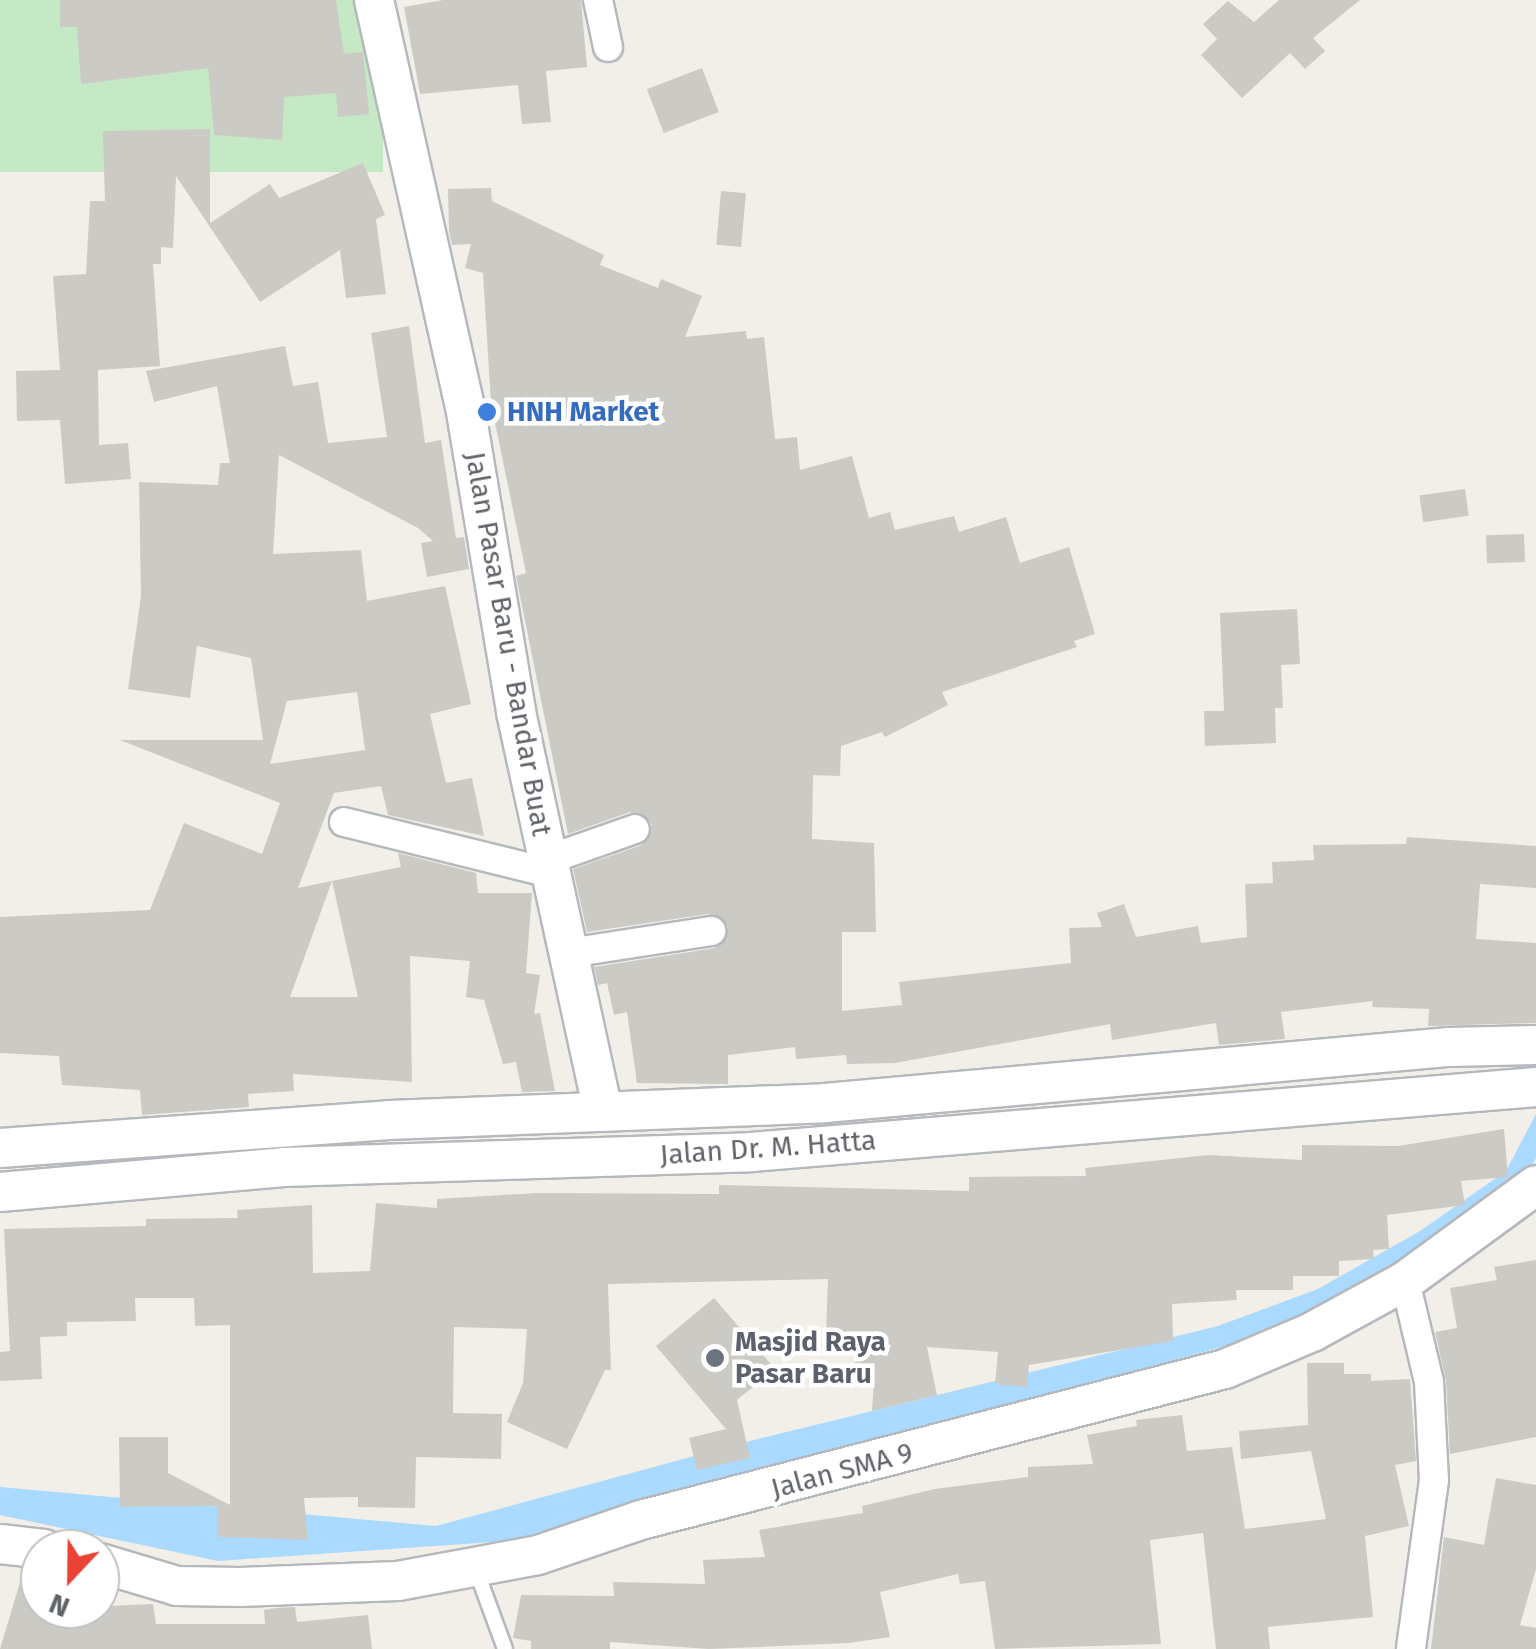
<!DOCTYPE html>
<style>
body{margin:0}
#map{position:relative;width:1536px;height:1649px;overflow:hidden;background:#f1efe8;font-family:"Fira Sans",sans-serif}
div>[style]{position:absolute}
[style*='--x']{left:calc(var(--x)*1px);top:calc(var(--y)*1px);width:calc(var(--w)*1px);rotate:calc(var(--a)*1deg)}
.green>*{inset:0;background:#c5e8c5;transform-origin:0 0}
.water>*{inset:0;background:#aadaff}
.building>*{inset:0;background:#cccac5;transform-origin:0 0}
.roads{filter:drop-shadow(2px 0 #b5b8bc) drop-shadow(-2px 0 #b5b8bc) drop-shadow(0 2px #b5b8bc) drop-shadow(0 -2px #b5b8bc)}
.lane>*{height:14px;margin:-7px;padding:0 7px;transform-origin:7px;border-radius:7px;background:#fff}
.street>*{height:28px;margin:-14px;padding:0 14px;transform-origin:14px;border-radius:14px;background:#fff}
.secondary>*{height:38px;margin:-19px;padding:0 19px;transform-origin:19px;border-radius:19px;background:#fff}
.dots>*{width:28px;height:28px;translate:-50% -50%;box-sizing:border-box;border:5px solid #fff;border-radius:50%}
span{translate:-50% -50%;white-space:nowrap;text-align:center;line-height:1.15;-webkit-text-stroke:9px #fff;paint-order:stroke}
.shop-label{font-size:28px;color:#366cbe;font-weight:700}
.left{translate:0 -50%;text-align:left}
.street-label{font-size:28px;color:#5f6368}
.worship-label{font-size:28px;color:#5b616d;font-weight:700}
.north{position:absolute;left:20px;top:1529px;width:100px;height:100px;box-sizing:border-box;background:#fff;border:2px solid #bfc1c3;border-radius:50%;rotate:202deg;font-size:28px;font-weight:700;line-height:40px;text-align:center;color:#5f6368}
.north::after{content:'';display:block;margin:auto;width:35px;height:45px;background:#ea4335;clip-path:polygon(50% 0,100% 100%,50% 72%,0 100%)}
</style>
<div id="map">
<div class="green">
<i style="left:0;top:0;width:383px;height:172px"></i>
</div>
<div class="water">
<i style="clip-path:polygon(1536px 1114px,1536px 1158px,1523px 1182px,1332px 1301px,1233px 1344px,507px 1541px,218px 1561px,0 1515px,0 1487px,436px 1526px,746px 1442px,1218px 1326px,1318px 1289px,1420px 1231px,1506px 1171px)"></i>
</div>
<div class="building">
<i style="clip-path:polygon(60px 0,336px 0,344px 54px,363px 52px,369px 114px,338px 117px,336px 93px,284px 97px,282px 140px,214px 135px,208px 68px,81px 84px,77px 27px,60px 27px)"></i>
<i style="clip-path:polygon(443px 0,581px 0,587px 67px,546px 71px,551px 122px,522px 124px,518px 85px,420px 94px,404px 7px)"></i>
<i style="clip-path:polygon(1279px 0,1360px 0,1313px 38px,1325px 51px,1305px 69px,1290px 53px,1242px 98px,1201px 55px,1217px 39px,1203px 24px,1228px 1px,1254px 22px)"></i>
<i style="left:702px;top:68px;width:47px;height:59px;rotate:69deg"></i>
<i style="clip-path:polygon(210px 129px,210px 223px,270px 184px,279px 198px,363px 163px,385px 215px,376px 219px,386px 294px,346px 298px,340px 250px,260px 302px,176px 176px,173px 248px,161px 247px,161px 264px,153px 264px,160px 366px,98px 370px,99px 445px,128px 443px,131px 479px,65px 484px,60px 420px,17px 421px,16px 371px,60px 370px,53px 276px,86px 274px,90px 201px,105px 201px,103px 131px)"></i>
<i style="clip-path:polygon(491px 188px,492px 201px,604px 255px,600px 265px,658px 288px,661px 279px,702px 296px,685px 337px,746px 331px,747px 339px,764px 337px,775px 439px,797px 437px,800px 470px,852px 456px,869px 518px,890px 512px,895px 530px,954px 516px,959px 532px,1006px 517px,1020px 563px,1069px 547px,1095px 634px,1074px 641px,1077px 647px,942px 692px,948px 705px,885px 737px,882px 732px,841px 746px,840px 776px,813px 775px,812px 839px,874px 843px,876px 932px,842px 932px,842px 1011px,902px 1005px,899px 982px,1071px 963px,1069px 928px,1102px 927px,1097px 913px,1124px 904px,1136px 937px,1198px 926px,1201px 943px,1247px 937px,1245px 884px,1273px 883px,1272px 862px,1314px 860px,1313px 845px,1406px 844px,1407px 837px,1536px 846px,1536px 888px,1480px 884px,1476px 939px,1536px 943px,1536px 1023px,1428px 1026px,1429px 1009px,1372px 1007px,1373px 1001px,1281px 1012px,1285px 1039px,1219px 1045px,1216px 1023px,1112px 1040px,1110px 1024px,895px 1063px,847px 1064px,846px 1055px,796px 1059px,795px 1047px,728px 1055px,728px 1084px,637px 1083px,627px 1012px,614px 1015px,607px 983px,598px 985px,594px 967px,715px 948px,728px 927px,708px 914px,587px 932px,573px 869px,642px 845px,652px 824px,630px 812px,568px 834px,516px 576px,526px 573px,491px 403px,483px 273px,465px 268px,471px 244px,452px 245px,449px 231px,448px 189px)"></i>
<i style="left:721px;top:191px;width:25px;height:54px;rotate:5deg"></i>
<i style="clip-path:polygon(evenodd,409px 326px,425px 443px,441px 440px,456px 538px,464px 537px,469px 569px,427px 577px,421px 543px,433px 541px,418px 528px,279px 455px,273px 554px,361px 550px,367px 601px,445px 586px,471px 704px,430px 714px,446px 783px,472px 778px,484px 836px,388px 815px,381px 786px,334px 793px,298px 888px,332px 881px,290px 997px,358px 997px,332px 881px,401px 867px,398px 853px,476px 873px,478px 893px,532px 893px,526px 973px,540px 975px,534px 1014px,540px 1013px,555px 1091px,522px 1092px,516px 1062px,503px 1064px,484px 1000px,466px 997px,470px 961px,410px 956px,412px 1082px,293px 1074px,294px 1091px,248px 1094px,249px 1107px,142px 1115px,140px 1090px,62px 1085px,59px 1056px,0 1053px,0 917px,150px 910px,184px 823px,262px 854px,280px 803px,120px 740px,263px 740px,251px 658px,197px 646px,190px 698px,128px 689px,141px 596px,139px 482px,218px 485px,220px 463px,230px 463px,217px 386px,154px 402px,146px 371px,285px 346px,293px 386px,318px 382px,328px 443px,387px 437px,371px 333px,409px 326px,357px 692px,365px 750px,270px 764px,287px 701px,357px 692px)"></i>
<i style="left:1465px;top:489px;width:27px;height:46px;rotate:82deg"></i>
<i style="left:1524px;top:534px;width:28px;height:38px;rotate:88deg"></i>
<i style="clip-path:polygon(1297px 609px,1300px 664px,1281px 665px,1283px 708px,1275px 708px,1276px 743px,1205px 746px,1204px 711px,1224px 711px,1220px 613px)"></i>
<i style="clip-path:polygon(1504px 1129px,1508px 1177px,1461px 1181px,1465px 1205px,1387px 1215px,1389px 1249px,1373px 1250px,1374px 1259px,1339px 1261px,1339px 1276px,1293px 1276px,1293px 1290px,1236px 1290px,1237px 1300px,1172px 1304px,1173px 1341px,1029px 1365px,1027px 1387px,995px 1384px,998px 1352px,927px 1347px,937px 1395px,872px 1411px,874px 1381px,854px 1379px,857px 1334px,826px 1333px,828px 1279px,608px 1284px,611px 1370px,605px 1370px,567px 1449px,507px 1422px,523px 1383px,527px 1329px,454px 1327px,453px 1413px,502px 1414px,501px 1459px,416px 1457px,415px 1508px,358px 1507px,358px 1497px,304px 1498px,308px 1540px,218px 1537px,217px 1506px,120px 1507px,119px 1437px,168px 1437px,168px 1473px,230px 1505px,230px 1325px,195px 1326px,194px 1298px,135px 1298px,136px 1321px,67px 1322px,67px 1336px,40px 1337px,42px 1379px,0 1381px,0 1352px,10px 1351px,4px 1229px,146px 1226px,146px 1219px,238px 1218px,237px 1210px,312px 1205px,313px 1273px,370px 1271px,376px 1203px,437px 1208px,437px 1199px,537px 1193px,719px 1194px,719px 1185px,969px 1191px,969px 1177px,1086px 1176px,1085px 1168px,1209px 1155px,1302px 1160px,1302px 1145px,1398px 1146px)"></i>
<i style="clip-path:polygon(1536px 1260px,1536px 1437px,1450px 1454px,1446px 1381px,1435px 1332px,1457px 1328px,1450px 1288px,1497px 1280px,1494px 1267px)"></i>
<i style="clip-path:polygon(714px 1298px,775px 1369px,737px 1400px,750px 1458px,697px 1470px,689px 1438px,726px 1429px,656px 1346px)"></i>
<i style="clip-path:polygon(1307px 1363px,1344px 1363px,1344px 1374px,1371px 1374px,1371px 1381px,1410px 1379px,1416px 1461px,1395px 1465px,1409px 1526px,1365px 1536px,1373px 1617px,1268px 1627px,1270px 1649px,1216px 1649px,1203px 1533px,1150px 1540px,1161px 1644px,995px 1649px,985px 1581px,960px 1584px,958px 1574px,880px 1592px,890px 1637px,849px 1643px,709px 1649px,610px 1642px,610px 1649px,531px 1649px,531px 1641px,513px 1638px,521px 1595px,614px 1596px,613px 1582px,705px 1584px,703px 1560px,765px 1557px,759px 1530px,863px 1513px,862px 1506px,935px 1489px,1028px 1477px,1028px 1467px,1093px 1464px,1087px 1435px,1137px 1426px,1136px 1420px,1182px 1415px,1187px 1451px,1232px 1447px,1245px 1529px,1326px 1519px,1311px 1451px,1241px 1459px,1239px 1431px,1308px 1425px)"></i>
<i style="clip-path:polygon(1496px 1478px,1536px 1485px,1536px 1569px,1520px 1625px,1536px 1628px,1536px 1649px,1431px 1649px,1444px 1537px,1484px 1545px)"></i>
<i style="clip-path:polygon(24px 1569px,40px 1571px,40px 1609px,153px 1604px,156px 1624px,265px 1624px,264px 1610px,276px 1608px,295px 1607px,297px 1622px,368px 1615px,372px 1649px,0 1649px)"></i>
</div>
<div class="roads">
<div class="lane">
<i style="--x:476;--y:1570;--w:84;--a:69.8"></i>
</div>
<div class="street">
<i style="--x:598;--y:0;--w:48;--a:78"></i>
<i style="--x:344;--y:822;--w:212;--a:13.9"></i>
<i style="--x:547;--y:860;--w:93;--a:-19.4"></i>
<i style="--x:569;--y:953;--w:144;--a:-8.8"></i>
<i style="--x:1405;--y:1281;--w:104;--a:76.6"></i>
<i style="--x:1429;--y:1382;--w:98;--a:87.1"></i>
<i style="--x:1434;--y:1480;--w:171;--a:97.8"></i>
</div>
<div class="secondary">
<i style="--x:374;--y:0;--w:416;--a:77.4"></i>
<i style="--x:465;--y:406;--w:310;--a:80.5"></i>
<i style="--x:516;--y:712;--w:409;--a:77.7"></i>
<i style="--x:0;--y:1148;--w:390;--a:-4.1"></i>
<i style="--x:389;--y:1120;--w:436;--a:-2.2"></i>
<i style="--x:825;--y:1103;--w:627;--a:-5.13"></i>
<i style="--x:1449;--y:1047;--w:87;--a:-1.3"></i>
<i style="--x:0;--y:1192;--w:285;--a:-5"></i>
<i style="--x:284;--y:1167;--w:467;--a:-1.8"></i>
<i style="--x:751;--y:1152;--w:788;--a:-4.73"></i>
<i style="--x:0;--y:1544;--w:44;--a:6.5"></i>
<i style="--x:100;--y:1563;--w:80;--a:16.6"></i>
<i style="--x:177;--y:1586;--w:63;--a:0.9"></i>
<i style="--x:240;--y:1587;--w:158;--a:-2.2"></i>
<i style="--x:398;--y:1581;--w:142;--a:-10.5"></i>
<i style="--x:538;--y:1555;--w:109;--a:-18.8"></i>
<i style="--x:641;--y:1520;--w:603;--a:-14.5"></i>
<i style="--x:1225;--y:1369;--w:95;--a:-23"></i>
<i style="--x:1312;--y:1332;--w:106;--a:-28.7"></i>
<i style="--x:1405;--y:1281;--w:162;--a:-36.2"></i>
</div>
</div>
<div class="dots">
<i style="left:487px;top:412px;background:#3f7fe0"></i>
<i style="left:715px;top:1358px;background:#6b7280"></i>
</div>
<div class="shop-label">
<span class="left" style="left:507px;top:412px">HNH Market</span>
</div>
<div class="street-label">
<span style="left:508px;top:644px;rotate:80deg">Jalan Pasar Baru - Bandar Buat</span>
<span style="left:768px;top:1148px;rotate:-4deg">Jalan Dr. M. Hatta</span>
<span style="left:842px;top:1471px;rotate:-15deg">Jalan SMA 9</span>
</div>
<div class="worship-label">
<span class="left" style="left:735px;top:1358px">Masjid Raya<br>Pasar Baru</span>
</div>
<div class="north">N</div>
</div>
